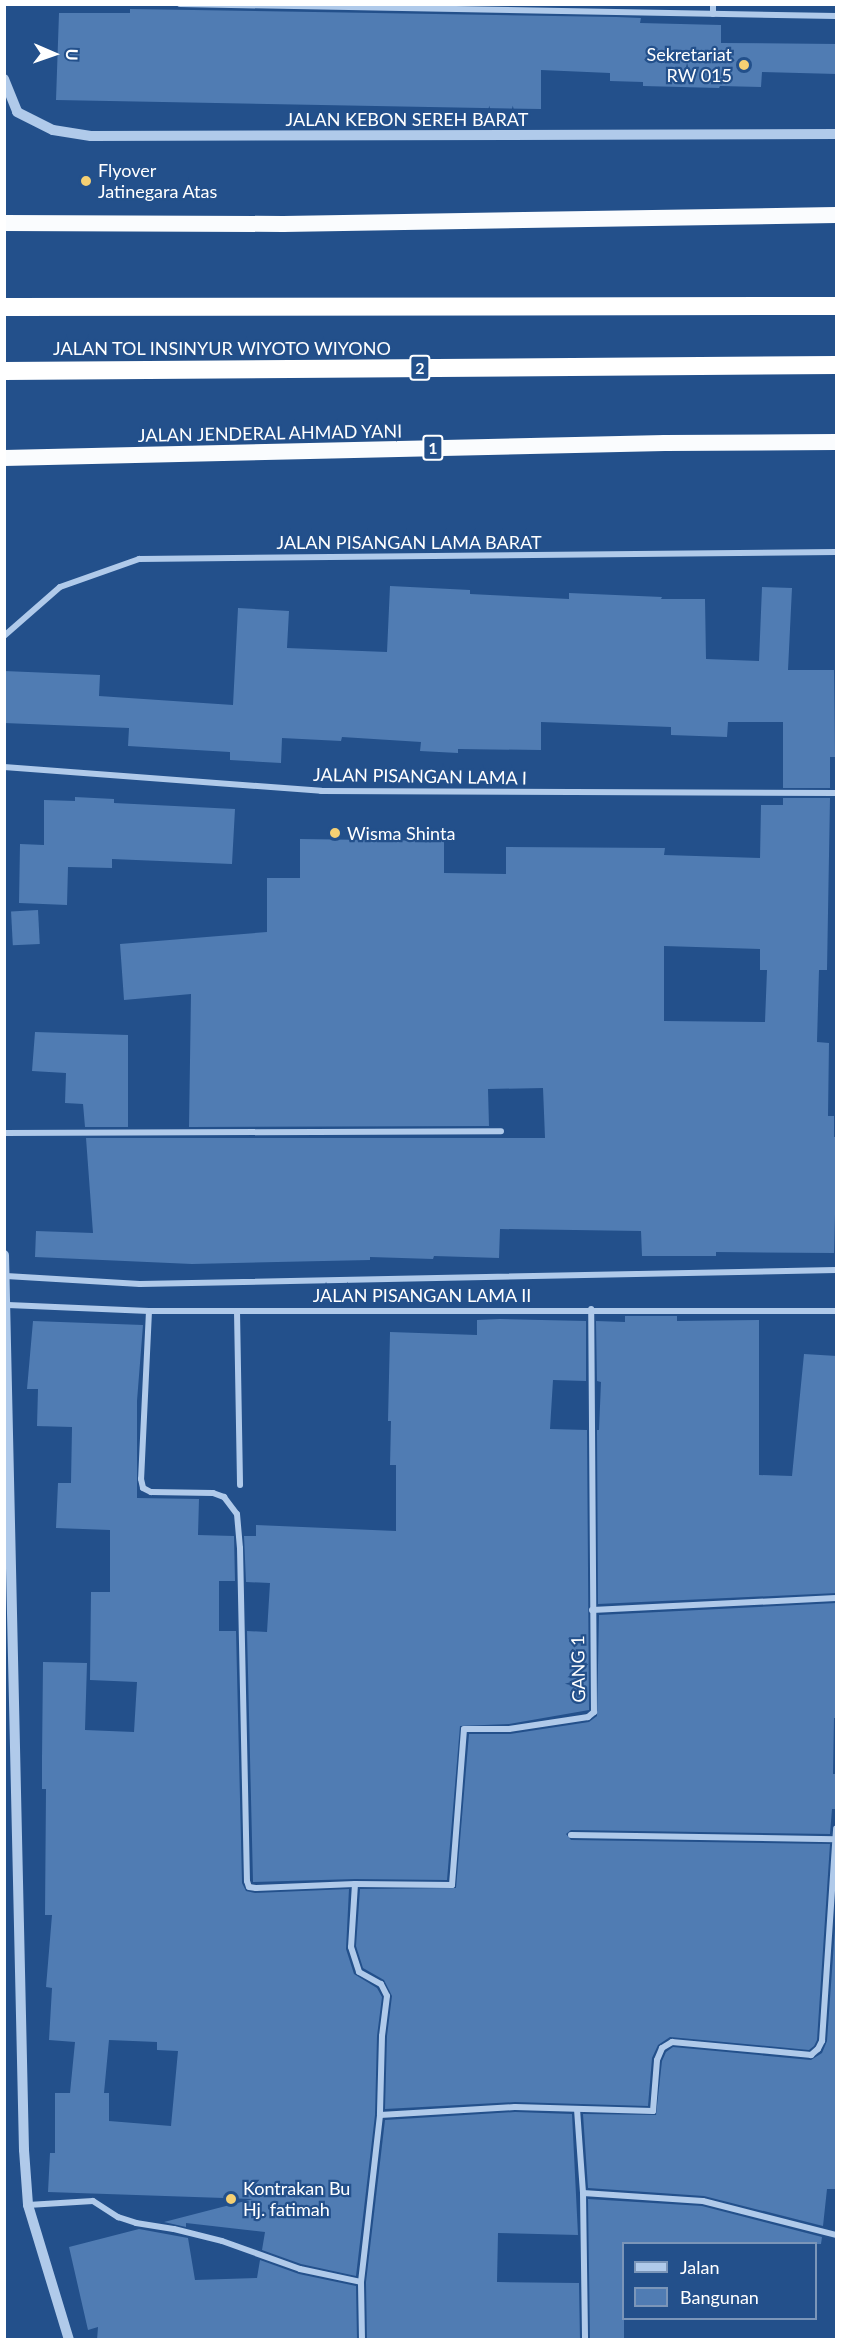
<!DOCTYPE html>
<style>
body{margin:0}
#map{position:relative;width:841px;height:2344px;overflow:hidden;background:#23508b;font-family:Lato,sans-serif}
div>[style]{position:absolute}
[style*='--x']{left:calc(var(--x)*1px);top:calc(var(--y)*1px);width:calc(var(--w)*1px);rotate:calc(var(--a)*1deg)}
.building>*{inset:0;background:#507cb3;transform-origin:0 0}
.minor>*{height:6px;margin:-3px;padding:0 3px;transform-origin:3px;border-radius:3px;background:#b0caea}
.tertiary>*{height:10px;margin:-5px;padding:0 5px;transform-origin:5px;border-radius:5px;background:#b0caea}
.trunk>*{height:16px;margin:-8px;padding:0 8px;transform-origin:8px;border-radius:8px;background:#fafcfe}
.motorway>*{height:18px;margin:-9px;padding:0 9px;transform-origin:9px;border-radius:9px;background:#fff}
.dots>*{width:16px;height:16px;translate:-50% -50%;box-sizing:border-box;border:3px solid #23508b;border-radius:50%}
span{translate:-50% -50%;white-space:nowrap;text-align:center;line-height:1.15;-webkit-text-stroke:4.5px #23508b;paint-order:stroke}
.shield-label span{padding:2px 4px;background:#23508b;border:2px solid;border-radius:4px;-webkit-text-stroke-width:0}
.shield-label{font-size:16px;color:#fff;font-weight:700}
.poi-label{font-size:18px;color:#fff}
.right{translate:-100% -50%;text-align:right}
.left{translate:0 -50%;text-align:left}
.street-label{font-size:18px;color:#fff}
.frame{position:absolute;inset:0;border:6px solid #fff;pointer-events:none}
.legend{position:absolute;left:622px;top:2242px;width:195px;height:78px;box-sizing:border-box;background:#23508b;border:2px solid #7b96b9;margin:0;padding:8px 10px;list-style:none;font-size:18px;color:#fff}
.legend li{display:flex;align-items:center;gap:12px;height:30px}
.legend b{width:30px;border:2px solid #7b96b9}
.north{position:absolute;left:24px;top:24px;width:60px;height:60px;-webkit-text-stroke:4px #23508b;paint-order:stroke;rotate:92deg;font-size:16px;font-weight:700;line-height:24px;text-align:center;color:#fff}
.north::after{content:'';display:block;margin:auto;width:21px;height:27px;background:#fff;clip-path:polygon(50% 0,100% 100%,50% 72%,0 100%)}
</style>
<div id="map">
<div class="building">
<i style="clip-path:polygon(130px 9px,616px 17px,641px 18px,640px 23px,721px 25px,721px 43px,837px 44px,837px 74px,762px 72px,761px 87px,720px 86px,719px 88px,643px 86px,643px 82px,610px 81px,610px 73px,541px 70px,541px 109px,56px 100px,59px 13px,130px 13px)"></i>
<i style="clip-path:polygon(390px 586px,470px 590px,470px 594px,569px 599px,569px 593px,662px 597px,661px 599px,705px 599px,706px 659px,759px 661px,762px 587px,792px 588px,788px 670px,834px 670px,835px 757px,830px 757px,830px 788px,783px 788px,783px 722px,728px 722px,727px 737px,671px 735px,671px 727px,541px 722px,541px 750px,458px 749px,458px 753px,420px 751px,421px 742px,342px 737px,341px 741px,282px 738px,281px 763px,230px 760px,230px 752px,128px 746px,129px 728px,4px 723px,4px 671px,100px 675px,99px 696px,233px 705px,238px 608px,289px 611px,287px 648px,387px 652px)"></i>
<i style="clip-path:polygon(75px 797px,114px 799px,114px 803px,235px 809px,232px 864px,112px 859px,112px 868px,68px 867px,67px 905px,19px 903px,20px 844px,44px 845px,44px 800px,75px 801px)"></i>
<i style="clip-path:polygon(evenodd,783px 798px,830px 798px,827px 970px,819px 970px,817px 1042px,829px 1043px,828px 1116px,834px 1116px,834px 1137px,837px 1137px,834px 1253px,716px 1252px,716px 1256px,642px 1256px,641px 1231px,500px 1229px,499px 1258px,434px 1256px,433px 1259px,370px 1257px,370px 1260px,192px 1264px,35px 1257px,36px 1231px,93px 1233px,86px 1138px,545px 1138px,543px 1088px,488px 1089px,489px 1126px,189px 1127px,191px 994px,124px 1000px,120px 944px,267px 932px,267px 878px,300px 878px,300px 839px,444px 841px,444px 873px,506px 874px,506px 847px,665px 848px,664px 855px,760px 858px,761px 805px,783px 805px,783px 798px,664px 946px,760px 949px,760px 970px,767px 970px,765px 1022px,664px 1021px,664px 946px)"></i>
<i style="left:38px;top:910px;width:34px;height:27px;rotate:87deg"></i>
<i style="clip-path:polygon(35px 1032px,128px 1035px,128px 1127px,85px 1127px,83px 1104px,65px 1103px,66px 1073px,32px 1071px)"></i>
<i style="clip-path:polygon(625px 1316px,677px 1316px,677px 1321px,759px 1320px,759px 1475px,792px 1476px,804px 1354px,837px 1356px,837px 1593px,598px 1604px,597px 1430px,599px 1430px,601px 1382px,597px 1381px,596px 1321px,625px 1322px)"></i>
<i style="clip-path:polygon(500px 1319px,586px 1321px,586px 1381px,553px 1380px,550px 1429px,587px 1430px,589px 1710px,509px 1724px,460px 1726px,447px 1880px,355px 1879px,253px 1882px,247px 1631px,267px 1632px,270px 1583px,246px 1582px,244px 1536px,256px 1536px,256px 1525px,396px 1531px,396px 1465px,390px 1465px,391px 1421px,388px 1421px,390px 1332px,477px 1335px,477px 1320px)"></i>
<i style="clip-path:polygon(evenodd,33px 1321px,143px 1325px,137px 1401px,137px 1498px,199px 1499px,198px 1535px,234px 1536px,235px 1581px,219px 1581px,219px 1631px,236px 1631px,242px 1883px,246px 1891px,255px 1893px,349px 1889px,346px 1949px,354px 1974px,377px 1988px,382px 1997px,377px 2036px,375px 2115px,356px 2276px,301px 2264px,262px 2250px,265px 2232px,186px 2223px,186px 2227px,164px 2222px,253px 2199px,48px 2192px,50px 2153px,55px 2153px,55px 2093px,70px 2093px,75px 2042px,49px 2040px,52px 1988px,46px 1987px,52px 1915px,45px 1915px,46px 1789px,42px 1789px,42px 1758px,43px 1662px,87px 1663px,85px 1730px,134px 1732px,137px 1682px,90px 1680px,91px 1592px,110px 1592px,110px 1530px,56px 1528px,58px 1483px,71px 1483px,72px 1427px,37px 1426px,38px 1389px,27px 1389px,33px 1321px,109px 2040px,157px 2042px,157px 2050px,178px 2051px,171px 2126px,109px 2121px,109px 2093px,104px 2093px,109px 2040px)"></i>
<i style="clip-path:polygon(837px 1603px,837px 1718px,834px 1718px,833px 1774px,836px 1774px,836px 1809px,832px 1809px,830px 1834px,571px 1830px,566px 1834px,571px 1840px,830px 1844px,817px 2040px,814px 2046px,809px 2050px,670px 2037px,658px 2045px,652px 2058px,648px 2106px,515px 2102px,385px 2109px,387px 2036px,392px 1996px,384px 1980px,363px 1968px,356px 1946px,360px 1889px,456px 1888px,469px 1734px,510px 1734px,589px 1722px,597px 1716px,599px 1615px)"></i>
<i style="clip-path:polygon(837px 1900px,837px 2189px,827px 2189px,823px 2226px,704px 2196px,588px 2188px,583px 2114px,656px 2115px,662px 2061px,666px 2052px,673px 2047px,811px 2060px,822px 2053px,827px 2041px)"></i>
<i style="clip-path:polygon(515px 2112px,572px 2114px,578px 2235px,498px 2233px,497px 2282px,579px 2283px,580px 2340px,367px 2340px,366px 2282px,385px 2120px)"></i>
<i style="clip-path:polygon(588px 2199px,702px 2206px,822px 2237px,821px 2244px,624px 2244px,624px 2340px,590px 2340px)"></i>
<i style="clip-path:polygon(139px 2229px,188px 2238px,195px 2280px,257px 2278px,260px 2260px,299px 2274px,356px 2286px,357px 2340px,97px 2340px,98px 2327px,88px 2330px,69px 2247px)"></i>
</div>
<div class="minor">
<i style="--x:180;--y:4;--w:656;--a:1.05"></i>
<i style="--x:713;--y:14;--w:10;--a:-90"></i>
<i style="--x:4;--y:636;--w:74;--a:-41.2"></i>
<i style="--x:60;--y:587;--w:84;--a:-19.5"></i>
<i style="--x:139;--y:559;--w:697;--a:-0.58"></i>
<i style="--x:4;--y:767;--w:318;--a:4.3"></i>
<i style="--x:321;--y:791;--w:515;--a:0.22"></i>
<i style="--x:4;--y:1133;--w:497;--a:-0.2"></i>
<i style="--x:6;--y:1276;--w:134;--a:3.4"></i>
<i style="--x:140;--y:1284;--w:696;--a:-1.15"></i>
<i style="--x:8;--y:1305;--w:141;--a:2.4"></i>
<i style="--x:149;--y:1311;--w:687;--a:0"></i>
<i style="--x:149;--y:1311;--w:168;--a:92.7"></i>
<i style="--x:141;--y:1479;--w:9;--a:77"></i>
<i style="--x:143;--y:1488;--w:9;--a:27"></i>
<i style="--x:151;--y:1492;--w:62;--a:0.9"></i>
<i style="--x:213;--y:1493;--w:12;--a:20"></i>
<i style="--x:224;--y:1497;--w:21;--a:53"></i>
<i style="--x:237;--y:1514;--w:34;--a:85"></i>
<i style="--x:240;--y:1548;--w:333;--a:88.8"></i>
<i style="--x:247;--y:1881;--w:6;--a:72"></i>
<i style="--x:249;--y:1887;--w:7;--a:8"></i>
<i style="--x:256;--y:1888;--w:99;--a:-2.3"></i>
<i style="--x:355;--y:1884;--w:97;--a:0.6"></i>
<i style="--x:452;--y:1885;--w:156;--a:-85.6"></i>
<i style="--x:464;--y:1729;--w:45;--a:0"></i>
<i style="--x:509;--y:1729;--w:80;--a:-8.6"></i>
<i style="--x:588;--y:1717;--w:8;--a:-40"></i>
<i style="--x:594;--y:1712;--w:403;--a:-90.4"></i>
<i style="--x:237;--y:1311;--w:174;--a:89"></i>
<i style="--x:592;--y:1610;--w:244;--a:-2.8"></i>
<i style="--x:571;--y:1835;--w:264;--a:0.9"></i>
<i style="--x:355;--y:1884;--w:63;--a:93.6"></i>
<i style="--x:351;--y:1947;--w:26;--a:72"></i>
<i style="--x:359;--y:1972;--w:25;--a:29"></i>
<i style="--x:381;--y:1984;--w:13;--a:63"></i>
<i style="--x:387;--y:1996;--w:40;--a:97.1"></i>
<i style="--x:382;--y:2036;--w:79;--a:91.5"></i>
<i style="--x:577;--y:2109;--w:84;--a:85.9"></i>
<i style="--x:583;--y:2193;--w:147;--a:89.2"></i>
<i style="--x:583;--y:2193;--w:120;--a:3.8"></i>
<i style="--x:703;--y:2201;--w:137;--a:14.3"></i>
<i style="--x:28;--y:2205;--w:65;--a:-3.5"></i>
<i style="--x:93;--y:2201;--w:30;--a:33"></i>
<i style="--x:118;--y:2217;--w:19;--a:18"></i>
<i style="--x:136;--y:2223;--w:38;--a:9"></i>
<i style="--x:174;--y:2229;--w:49;--a:14"></i>
<i style="--x:222;--y:2241;--w:83;--a:19.7"></i>
<i style="--x:300;--y:2269;--w:62;--a:12"></i>
<i style="--x:362;--y:2340;--w:58;--a:-91"></i>
<i style="--x:361;--y:2282;--w:168;--a:-83.5"></i>
<i style="--x:380;--y:2115;--w:135;--a:-3.4"></i>
<i style="--x:515;--y:2107;--w:138;--a:1.7"></i>
<i style="--x:653;--y:2111;--w:51;--a:-85.5"></i>
<i style="--x:657;--y:2060;--w:13;--a:-67"></i>
<i style="--x:662;--y:2048;--w:12;--a:-31"></i>
<i style="--x:672;--y:2042;--w:140;--a:5.3"></i>
<i style="--x:811;--y:2055;--w:9;--a:-41"></i>
<i style="--x:818;--y:2049;--w:9;--a:-63"></i>
<i style="--x:822;--y:2041;--w:213;--a:-86.2"></i>
</div>
<div class="tertiary">
<i style="--x:4;--y:79;--w:35;--a:68"></i>
<i style="--x:17;--y:112;--w:40;--a:26.6"></i>
<i style="--x:53;--y:130;--w:38;--a:9"></i>
<i style="--x:91;--y:136;--w:745;--a:-0.15"></i>
<i style="--x:4;--y:1255;--w:895;--a:88.72"></i>
<i style="--x:24;--y:2150;--w:55;--a:85.8"></i>
<i style="--x:28;--y:2205;--w:141;--a:73.1"></i>
</div>
<div class="trunk">
<i style="--x:4;--y:223;--w:279;--a:0.2"></i>
<i style="--x:283;--y:224;--w:553;--a:-0.93"></i>
<i style="--x:4;--y:458;--w:661;--a:-1.3"></i>
<i style="--x:665;--y:443;--w:171;--a:-0.3"></i>
</div>
<div class="motorway">
<i style="--x:4;--y:307;--w:832;--a:-0.07"></i>
<i style="--x:4;--y:371;--w:832;--a:-0.41"></i>
</div>
<div class="dots">
<i style="left:744px;top:65px;background:#f5d073"></i>
<i style="left:86px;top:181px;background:#f5d073"></i>
<i style="left:335px;top:833px;background:#f5d073"></i>
<i style="left:231px;top:2199px;background:#f5d073"></i>
</div>
<div class="shield-label">
<span style="left:420px;top:368px">2</span>
<span style="left:433px;top:448px">1</span>
</div>
<div class="poi-label">
<span class="right" style="left:732px;top:65px">Sekretariat<br>RW 015</span>
<span class="left" style="left:98px;top:181px">Flyover<br>Jatinegara Atas</span>
<span class="left" style="left:347px;top:833px">Wisma Shinta</span>
<span class="left" style="left:243px;top:2199px">Kontrakan Bu<br>Hj. fatimah</span>
</div>
<div class="street-label">
<span style="left:407px;top:119px">JALAN KEBON SEREH BARAT</span>
<span style="left:222px;top:348px">JALAN TOL INSINYUR WIYOTO WIYONO</span>
<span style="left:270px;top:433px;rotate:-1deg">JALAN JENDERAL AHMAD YANI</span>
<span style="left:409px;top:542px">JALAN PISANGAN LAMA BARAT</span>
<span style="left:420px;top:776px;rotate:1deg">JALAN PISANGAN LAMA I</span>
<span style="left:422px;top:1295px">JALAN PISANGAN LAMA II</span>
<span style="left:578px;top:1669px;rotate:-91deg">GANG 1</span>
</div>
<div class="frame"></div>
<ul class="legend">
<li><b style="height:8px;background:#b0caea"></b>Jalan</li>
<li><b style="height:16px;background:#507cb3"></b>Bangunan</li>
</ul>
<div class="north">U</div>
</div>
